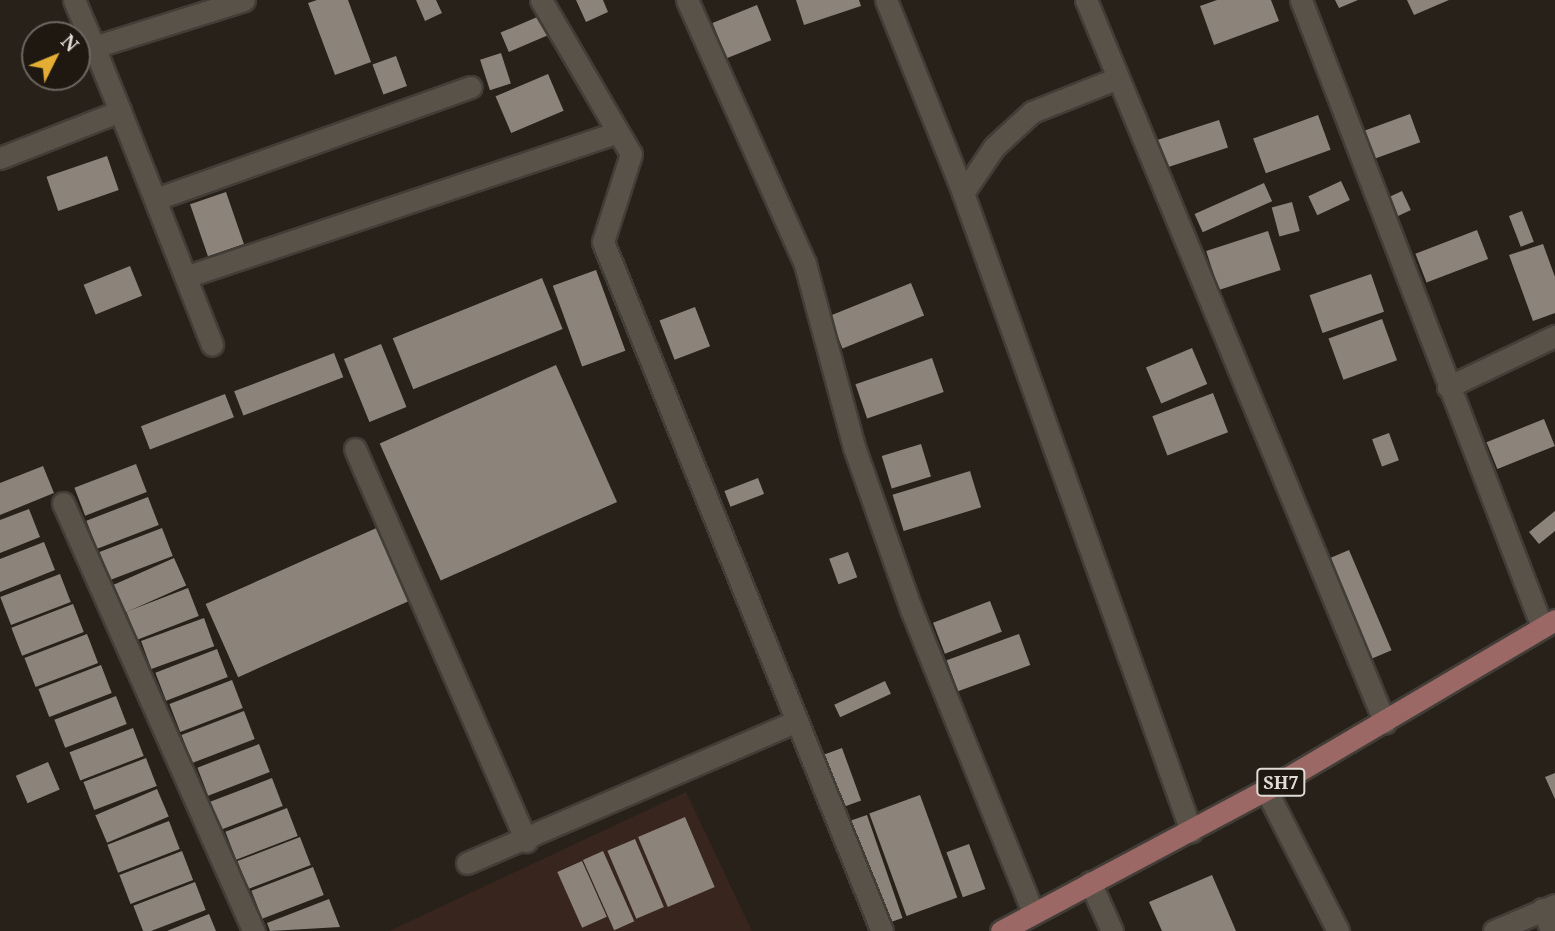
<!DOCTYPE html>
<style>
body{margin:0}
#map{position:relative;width:1555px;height:931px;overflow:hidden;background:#27211a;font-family:"Noto Serif",serif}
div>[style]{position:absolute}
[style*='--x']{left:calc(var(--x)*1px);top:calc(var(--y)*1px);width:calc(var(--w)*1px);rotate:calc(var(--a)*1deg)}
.commercial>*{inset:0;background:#37251e}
.building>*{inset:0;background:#8c847b;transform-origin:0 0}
.roads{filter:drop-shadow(2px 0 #423d37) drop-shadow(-2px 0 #423d37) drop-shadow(0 2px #423d37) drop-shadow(0 -2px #423d37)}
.minor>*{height:21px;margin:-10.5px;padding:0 10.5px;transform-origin:10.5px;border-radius:10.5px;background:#595249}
.major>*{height:21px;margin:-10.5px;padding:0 10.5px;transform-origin:10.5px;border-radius:10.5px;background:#9c6865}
span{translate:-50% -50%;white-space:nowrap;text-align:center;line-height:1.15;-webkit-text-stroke:7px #1e1811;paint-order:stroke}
.shield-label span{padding:2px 5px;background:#1e1811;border:2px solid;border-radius:5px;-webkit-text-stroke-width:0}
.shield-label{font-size:18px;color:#dfdbd6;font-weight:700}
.north{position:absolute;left:21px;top:21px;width:70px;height:70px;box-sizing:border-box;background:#1e1811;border:2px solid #6b6660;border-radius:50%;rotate:47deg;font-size:19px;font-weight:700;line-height:28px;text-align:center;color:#dfdbd6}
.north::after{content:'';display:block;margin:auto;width:24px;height:32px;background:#e4ae35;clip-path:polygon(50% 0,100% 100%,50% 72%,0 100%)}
</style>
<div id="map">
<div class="commercial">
<i style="clip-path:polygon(686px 792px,752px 931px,389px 931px)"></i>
</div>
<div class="building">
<i style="clip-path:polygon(317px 0,348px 0,371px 62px,335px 75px,308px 3px)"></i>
<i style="clip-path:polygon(416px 0,436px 0,442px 13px,425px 21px)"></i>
<i style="clip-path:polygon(576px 0,603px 0,608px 12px,586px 22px)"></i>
<i style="clip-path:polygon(796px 0,859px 0,861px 6px,804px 25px)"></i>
<i style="clip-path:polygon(1217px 0,1271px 0,1279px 21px,1214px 45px,1200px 6px)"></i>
<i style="clip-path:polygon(1335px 0,1358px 0,1339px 8px)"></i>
<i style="clip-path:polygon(1407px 0,1449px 0,1414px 15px)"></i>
<i style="left:757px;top:5px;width:38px;height:48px;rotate:68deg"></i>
<i style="left:542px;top:15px;width:21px;height:45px;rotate:67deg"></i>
<i style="left:501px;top:53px;width:32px;height:22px;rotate:72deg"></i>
<i style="left:396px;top:56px;width:32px;height:25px;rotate:70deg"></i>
<i style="left:548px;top:74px;width:40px;height:57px;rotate:67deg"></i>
<i style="left:1410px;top:114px;width:30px;height:48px;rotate:70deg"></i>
<i style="left:1318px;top:115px;width:37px;height:69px;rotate:70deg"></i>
<i style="left:1219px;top:120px;width:29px;height:65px;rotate:72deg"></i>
<i style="left:107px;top:156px;width:36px;height:64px;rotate:71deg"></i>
<i style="left:1341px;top:181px;width:21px;height:36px;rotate:65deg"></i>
<i style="left:1264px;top:183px;width:20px;height:76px;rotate:66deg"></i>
<i style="left:1402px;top:191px;width:21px;height:17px;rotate:65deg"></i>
<i style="left:226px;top:192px;width:55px;height:38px;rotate:71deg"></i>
<i style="left:1292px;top:202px;width:30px;height:21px;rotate:75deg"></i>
<i style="left:1522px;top:211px;width:33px;height:14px;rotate:69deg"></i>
<i style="left:1477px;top:230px;width:31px;height:66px;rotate:69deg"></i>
<i style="left:1268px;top:231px;width:41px;height:65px;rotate:72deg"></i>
<i style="clip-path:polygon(1543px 244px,1555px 277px,1555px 313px,1533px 321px,1509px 255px)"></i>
<i style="left:130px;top:266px;width:32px;height:50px;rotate:68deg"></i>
<i style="left:596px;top:270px;width:86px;height:46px;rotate:70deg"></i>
<i style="left:1371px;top:274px;width:40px;height:65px;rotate:71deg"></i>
<i style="left:542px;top:278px;width:55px;height:161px;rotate:68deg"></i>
<i style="left:911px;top:283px;width:35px;height:88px;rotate:68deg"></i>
<i style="left:695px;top:307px;width:42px;height:38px;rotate:69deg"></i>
<i style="left:1382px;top:319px;width:44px;height:57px;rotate:70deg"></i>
<i style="left:381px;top:344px;width:68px;height:40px;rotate:68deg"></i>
<i style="left:1192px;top:348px;width:39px;height:50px;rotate:67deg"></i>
<i style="left:334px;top:353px;width:26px;height:107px;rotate:69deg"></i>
<i style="left:932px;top:358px;width:36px;height:81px;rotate:71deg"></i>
<i style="left:556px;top:365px;width:150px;height:193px;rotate:66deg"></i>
<i style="left:1213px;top:393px;width:42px;height:65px;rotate:69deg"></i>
<i style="left:225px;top:394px;width:25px;height:90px;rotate:69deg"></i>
<i style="left:1544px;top:419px;width:29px;height:62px;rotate:68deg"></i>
<i style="left:1389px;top:433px;width:29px;height:18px;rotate:70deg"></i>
<i style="left:921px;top:444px;width:34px;height:41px;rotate:73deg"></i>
<i style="left:136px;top:464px;width:30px;height:66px;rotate:69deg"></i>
<i style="clip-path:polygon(43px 466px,54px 493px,0 515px,0 483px)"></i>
<i style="left:970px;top:471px;width:38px;height:81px;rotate:73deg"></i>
<i style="left:758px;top:478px;width:17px;height:36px;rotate:69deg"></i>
<i style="left:148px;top:497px;width:30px;height:66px;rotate:69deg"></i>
<i style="clip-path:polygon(29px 509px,40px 537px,0 553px,0 520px)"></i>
<i style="clip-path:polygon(1555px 511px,1555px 531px,1539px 544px,1529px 532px)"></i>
<i style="left:381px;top:526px;width:80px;height:192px;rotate:66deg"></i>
<i style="left:162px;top:528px;width:30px;height:67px;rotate:69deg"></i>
<i style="clip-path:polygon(44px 542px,55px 570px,0 592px,0 559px)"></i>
<i style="left:1349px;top:550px;width:109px;height:23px;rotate:67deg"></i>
<i style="left:848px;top:552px;width:27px;height:20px;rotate:70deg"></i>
<i style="left:174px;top:558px;width:30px;height:66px;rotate:66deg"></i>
<i style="left:60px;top:574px;width:30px;height:64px;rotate:69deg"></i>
<i style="left:188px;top:588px;width:30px;height:66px;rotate:69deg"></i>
<i style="left:990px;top:601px;width:33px;height:61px;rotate:69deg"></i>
<i style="left:73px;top:604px;width:30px;height:66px;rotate:69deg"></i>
<i style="left:204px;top:618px;width:30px;height:67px;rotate:70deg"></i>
<i style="left:87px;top:634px;width:31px;height:67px;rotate:69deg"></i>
<i style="left:1019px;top:634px;width:33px;height:77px;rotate:70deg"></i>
<i style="left:217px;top:649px;width:30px;height:66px;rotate:69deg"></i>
<i style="left:101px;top:665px;width:30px;height:67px;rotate:69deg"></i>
<i style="left:232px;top:680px;width:30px;height:67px;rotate:69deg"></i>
<i style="left:885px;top:681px;width:14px;height:56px;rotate:65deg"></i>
<i style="left:116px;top:696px;width:30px;height:66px;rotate:69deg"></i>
<i style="left:244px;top:711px;width:30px;height:67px;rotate:69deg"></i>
<i style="left:133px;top:728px;width:30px;height:68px;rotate:69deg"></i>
<i style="left:259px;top:744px;width:30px;height:66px;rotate:69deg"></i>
<i style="left:842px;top:748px;width:56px;height:29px;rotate:70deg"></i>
<i style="left:146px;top:758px;width:30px;height:67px;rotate:69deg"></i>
<i style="left:48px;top:762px;width:30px;height:35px;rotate:67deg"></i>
<i style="clip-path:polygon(1555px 773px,1555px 799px,1545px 777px)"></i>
<i style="left:272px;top:778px;width:30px;height:67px;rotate:69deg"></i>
<i style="left:157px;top:789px;width:30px;height:67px;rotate:67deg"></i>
<i style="left:920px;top:795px;width:109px;height:54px;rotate:70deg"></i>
<i style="left:287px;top:808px;width:30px;height:66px;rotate:69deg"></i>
<i style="left:867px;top:815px;width:109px;height:28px;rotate:71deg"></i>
<i style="left:685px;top:817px;width:76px;height:51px;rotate:67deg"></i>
<i style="left:169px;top:821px;width:30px;height:66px;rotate:69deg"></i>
<i style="left:300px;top:837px;width:30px;height:67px;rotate:69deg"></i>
<i style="left:635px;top:839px;width:74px;height:30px;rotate:67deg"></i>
<i style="left:969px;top:844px;width:48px;height:24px;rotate:70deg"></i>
<i style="left:182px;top:851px;width:31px;height:67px;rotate:69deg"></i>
<i style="left:603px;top:851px;width:77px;height:22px;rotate:66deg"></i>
<i style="left:582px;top:861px;width:61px;height:27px;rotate:66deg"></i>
<i style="left:313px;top:867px;width:30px;height:66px;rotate:69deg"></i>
<i style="clip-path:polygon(1212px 875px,1236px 931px,1162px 931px,1149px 902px)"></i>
<i style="left:195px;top:882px;width:30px;height:66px;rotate:69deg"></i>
<i style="clip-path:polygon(329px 899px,340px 927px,270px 931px,267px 923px)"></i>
<i style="clip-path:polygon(209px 914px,216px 931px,167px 931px)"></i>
</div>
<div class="roads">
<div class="minor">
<i style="--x:74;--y:0;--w:51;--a:66.9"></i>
<i style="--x:541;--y:0;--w:178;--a:59.7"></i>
<i style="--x:631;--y:154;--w:92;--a:107.7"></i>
<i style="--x:603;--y:242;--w:743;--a:67.96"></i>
<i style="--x:687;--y:0;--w:289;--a:65.9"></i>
<i style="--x:805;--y:264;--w:189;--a:75"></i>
<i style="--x:854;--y:447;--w:172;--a:70.6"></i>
<i style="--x:911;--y:609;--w:327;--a:68.1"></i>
<i style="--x:886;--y:0;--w:208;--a:68.2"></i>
<i style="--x:963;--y:193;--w:678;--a:70.33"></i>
<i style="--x:1086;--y:0;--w:782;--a:67.53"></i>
<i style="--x:1301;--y:0;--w:672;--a:68.97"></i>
<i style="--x:120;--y:111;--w:251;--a:68.5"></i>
<i style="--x:0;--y:158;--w:129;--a:-21.4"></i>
<i style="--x:120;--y:111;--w:69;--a:-112.1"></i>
<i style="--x:94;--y:47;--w:157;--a:-17.4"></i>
<i style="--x:963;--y:193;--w:55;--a:-56"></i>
<i style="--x:994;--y:147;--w:52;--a:-42.6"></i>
<i style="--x:1032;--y:112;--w:92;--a:-21.6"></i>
<i style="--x:156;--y:199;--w:334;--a:-19.6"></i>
<i style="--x:188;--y:276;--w:453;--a:-18.5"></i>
<i style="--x:1448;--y:387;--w:119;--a:-25.5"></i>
<i style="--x:355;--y:449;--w:428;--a:66.4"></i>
<i style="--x:63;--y:503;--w:469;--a:66"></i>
<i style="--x:1266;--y:790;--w:158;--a:62.9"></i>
<i style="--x:467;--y:863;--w:358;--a:-23.3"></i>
<i style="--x:1090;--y:882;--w:54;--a:65.8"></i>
<i style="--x:1542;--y:909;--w:24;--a:66"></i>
<i style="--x:1494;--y:931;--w:66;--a:-23.1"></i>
</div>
<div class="major">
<i style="--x:1001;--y:931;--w:316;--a:-28.1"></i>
<i style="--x:1280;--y:782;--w:319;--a:-30.5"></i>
</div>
</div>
<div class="shield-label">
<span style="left:1281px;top:782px">SH7</span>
</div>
<div class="north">N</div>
</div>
